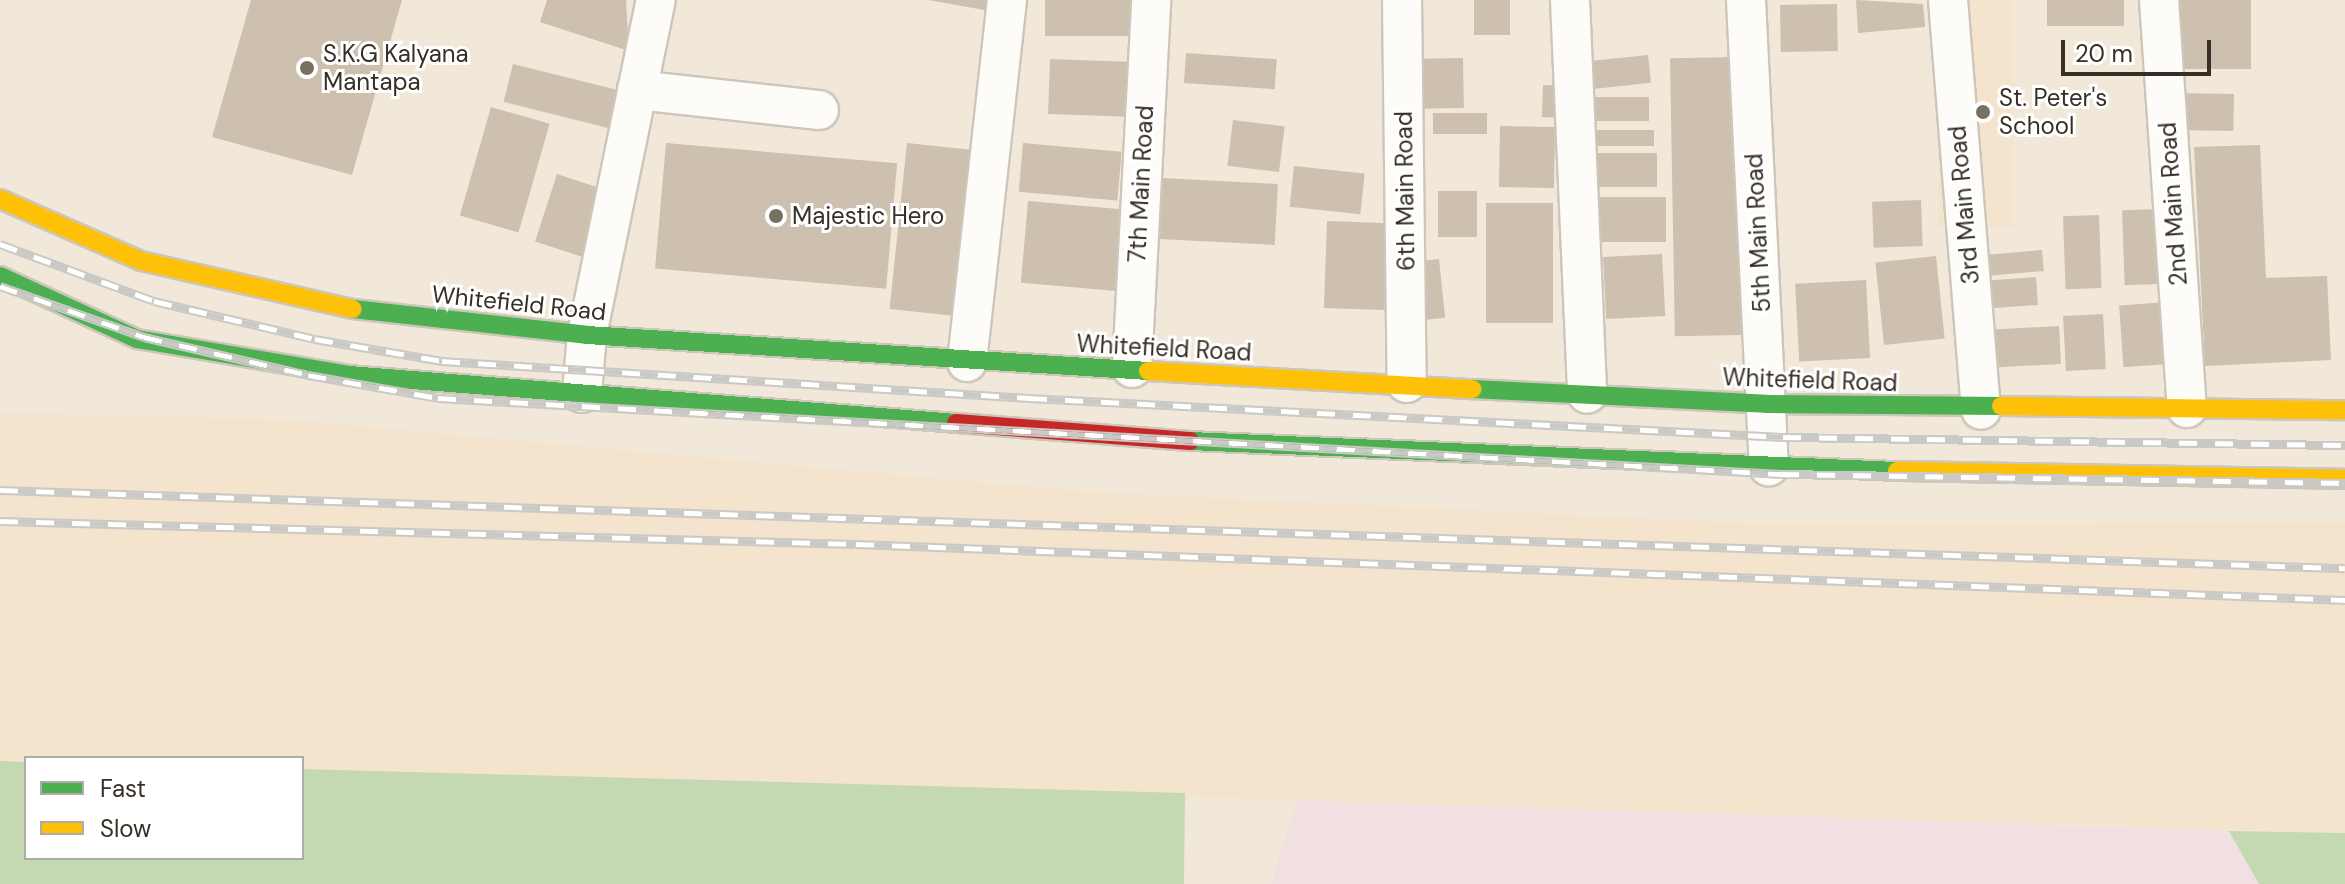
<!DOCTYPE html>
<style>
body{margin:0}
#map{position:relative;width:2345px;height:884px;overflow:hidden;background:#f1e8da;font-family:"DM Sans",sans-serif}
div>[style]{position:absolute}
[style*='--x']{left:calc(var(--x)*1px);top:calc(var(--y)*1px);width:calc(var(--w)*1px);rotate:calc(var(--a)*1deg)}
.industrial>*{inset:0;background:#f0e0e2}
.built>*{inset:0;background:#f4e4cd;transform-origin:0 0}
.green>*{inset:0;background:#c4d8b3}
.forest>*{inset:0;background:#c4d9b2}
.building>*{inset:0;background:#cdc0ae;transform-origin:0 0}
.roads{filter:drop-shadow(2px 0 #cdc6bb) drop-shadow(-2px 0 #cdc6bb) drop-shadow(0 2px #cdc6bb) drop-shadow(0 -2px #cdc6bb)}
.street>*{height:38px;margin:-19px;padding:0 19px;transform-origin:19px;border-radius:19px;background:#fdfcf9}
.fast>*{height:18px;margin:-9px;padding:0 9px;transform-origin:9px;border-radius:9px;background:#4caf50}
.slow>*{height:18px;margin:-9px;padding:0 9px;transform-origin:9px;border-radius:9px;background:#ffc107}
.jam>*{height:18px;margin:-9px;padding:0 9px;transform-origin:9px;border-radius:9px;background:#c62828}
.rail>*{height:9px;margin-top:-4.5px;transform-origin:0;background:repeating-linear-gradient(90deg,#fff 0 18px,#cbc9c5 0 36px);box-sizing:border-box;border-block:2px solid #cbc9c5}
.dots>*{width:22px;height:22px;translate:-50% -50%;box-sizing:border-box;border:4px solid #fff;border-radius:50%}
span{translate:-50% -50%;white-space:nowrap;text-align:center;line-height:1.15;-webkit-text-stroke:6px #fff;paint-order:stroke}
.poi-label{font-size:24px;color:#362f26}
.left{translate:0 -50%;text-align:left}
.street-label{font-size:24px;color:#362f26}
.legend{position:absolute;left:24px;top:756px;width:280px;height:104px;box-sizing:border-box;background:#fff;border:2px solid #afaca8;margin:0;padding:10px 14px;list-style:none;font-size:24px;color:#362f26}
.legend li{display:flex;align-items:center;gap:16px;height:40px}
.legend b{width:40px;border:2px solid #afaca8}
.scale{position:absolute;left:2061px;top:40px;width:150px;height:36px;box-sizing:border-box;border:4px solid #362f26;border-top:0;padding-left:10px;font-size:24px;line-height:28px;white-space:nowrap;color:#362f26;-webkit-text-stroke:6px #fff;paint-order:stroke}
</style>
<div id="map">
<div class="industrial">
<i style="clip-path:polygon(1297px 800px,2229px 831px,2259px 884px,1271px 884px)"></i>
</div>
<div class="built">
<i style="left:1938px;top:0;width:75px;height:227px"></i>
<i style="clip-path:polygon(0 413px,279px 419px,1090px 492px,1770px 524px,2345px 522px,2345px 833px,302px 769px,302px 758px,0 761px)"></i>
</div>
<div class="green">
<i style="clip-path:polygon(2229px 831px,2345px 833px,2345px 884px,2259px 884px)"></i>
</div>
<div class="forest">
<i style="clip-path:polygon(0 761px,26px 762px,26px 858px,302px 858px,302px 769px,1185px 793px,1184px 884px,0 884px)"></i>
</div>
<div class="building">
<i style="clip-path:polygon(251px 0,402px 0,352px 175px,212px 137px)"></i>
<i style="clip-path:polygon(547px 0,626px 0,629px 51px,540px 22px)"></i>
<i style="clip-path:polygon(928px 0,992px 0,990px 11px)"></i>
<i style="left:1045px;top:0;width:98px;height:36px"></i>
<i style="left:1474px;top:0;width:36px;height:35px"></i>
<i style="clip-path:polygon(1856px 0,1923px 4px,1925px 27px,1858px 33px)"></i>
<i style="left:2047px;top:0;width:77px;height:26px"></i>
<i style="left:2179px;top:0;width:72px;height:69px"></i>
<i style="left:1837px;top:4px;width:47px;height:57px;rotate:89deg"></i>
<i style="left:1186px;top:53px;width:91px;height:30px;rotate:4deg"></i>
<i style="left:1648px;top:55px;width:28px;height:58px;rotate:84deg"></i>
<i style="left:1737px;top:57px;width:278px;height:67px;rotate:89deg"></i>
<i style="left:1463px;top:58px;width:50px;height:50px;rotate:89deg"></i>
<i style="left:1050px;top:59px;width:86px;height:55px;rotate:2deg"></i>
<i style="left:513px;top:64px;width:115px;height:39px;rotate:14deg"></i>
<i style="left:1543px;top:85px;width:26px;height:32px;rotate:2deg"></i>
<i style="left:2174px;top:93px;width:60px;height:37px;rotate:1deg"></i>
<i style="left:1649px;top:97px;width:24px;height:61px;rotate:90deg"></i>
<i style="left:491px;top:107px;width:61px;height:113px;rotate:16deg"></i>
<i style="left:1487px;top:113px;width:21px;height:54px;rotate:90deg"></i>
<i style="left:1233px;top:120px;width:52px;height:46px;rotate:7deg"></i>
<i style="left:1500px;top:126px;width:55px;height:61px;rotate:1deg"></i>
<i style="left:1589px;top:130px;width:65px;height:16px"></i>
<i style="left:666px;top:143px;width:232px;height:126px;rotate:5deg"></i>
<i style="left:907px;top:143px;width:69px;height:167px;rotate:6deg"></i>
<i style="left:1023px;top:143px;width:99px;height:49px;rotate:5deg"></i>
<i style="clip-path:polygon(2260px 145px,2266px 278px,2327px 276px,2331px 360px,2205px 366px,2194px 147px)"></i>
<i style="left:1589px;top:153px;width:68px;height:34px"></i>
<i style="left:1294px;top:166px;width:71px;height:41px;rotate:6deg"></i>
<i style="left:557px;top:174px;width:49px;height:71px;rotate:18deg"></i>
<i style="left:1163px;top:178px;width:115px;height:61px;rotate:3deg"></i>
<i style="left:1438px;top:191px;width:39px;height:46px"></i>
<i style="left:1599px;top:197px;width:67px;height:45px"></i>
<i style="left:1921px;top:200px;width:46px;height:49px;rotate:88deg"></i>
<i style="left:1028px;top:201px;width:99px;height:82px;rotate:5deg"></i>
<i style="left:1486px;top:203px;width:67px;height:120px"></i>
<i style="left:2158px;top:209px;width:75px;height:36px;rotate:88deg"></i>
<i style="left:2099px;top:215px;width:73px;height:36px;rotate:88deg"></i>
<i style="left:1327px;top:221px;width:62px;height:87px;rotate:2deg"></i>
<i style="left:2042px;top:250px;width:21px;height:61px;rotate:85deg"></i>
<i style="left:1662px;top:254px;width:62px;height:59px;rotate:87deg"></i>
<i style="left:1936px;top:256px;width:83px;height:61px;rotate:84deg"></i>
<i style="left:1439px;top:259px;width:59px;height:24px;rotate:84deg"></i>
<i style="left:2036px;top:277px;width:28px;height:52px;rotate:86deg"></i>
<i style="left:1866px;top:280px;width:78px;height:71px;rotate:87deg"></i>
<i style="left:2168px;top:302px;width:62px;height:49px;rotate:86deg"></i>
<i style="left:2103px;top:314px;width:55px;height:40px;rotate:87deg"></i>
<i style="left:2059px;top:326px;width:38px;height:80px;rotate:87deg"></i>
</div>
<div class="roads">
<div class="street">
<i style="--x:1402;--y:0;--w:383;--a:89.3"></i>
<i style="--x:1570;--y:0;--w:394;--a:87.5"></i>
<i style="--x:1746;--y:0;--w:467;--a:87.2"></i>
<i style="--x:1948;--y:0;--w:411;--a:85.4"></i>
<i style="--x:2159;--y:0;--w:409;--a:86.1"></i>
<i style="--x:637;--y:90;--w:183;--a:6.3"></i>
<i style="--x:967;--y:362;--w:364;--a:-83.7"></i>
<i style="--x:1132;--y:368;--w:368;--a:-87"></i>
<i style="--x:582;--y:393;--w:58;--a:-85.1"></i>
<i style="--x:587;--y:335;--w:342;--a:-78.4"></i>
</div>
<div class="fast">
<i style="--x:0;--y:276;--w:151;--a:24.7"></i>
<i style="--x:137;--y:339;--w:215;--a:9.6"></i>
<i style="--x:349;--y:375;--w:609;--a:4.52"></i>
<i style="--x:353;--y:309;--w:235;--a:6.3"></i>
<i style="--x:587;--y:335;--w:562;--a:3.67"></i>
<i style="--x:1473;--y:389;--w:293;--a:2.9"></i>
<i style="--x:1766;--y:404;--w:235;--a:0.5"></i>
<i style="--x:1190;--y:441;--w:708;--a:2.43"></i>
</div>
<div class="slow">
<i style="--x:0;--y:199;--w:154;--a:23.7"></i>
<i style="--x:141;--y:261;--w:217;--a:12.8"></i>
<i style="--x:1148;--y:371;--w:325;--a:3.2"></i>
<i style="--x:2001;--y:406;--w:344;--a:0.7"></i>
<i style="--x:1897;--y:471;--w:448;--a:1"></i>
</div>
<div class="jam">
<i style="--x:956;--y:423;--w:235;--a:4.4"></i>
</div>
</div>
<div class="rail">
<i style="--x:0;--y:244;--w:164;--a:20.3"></i>
<i style="--x:154;--y:301;--w:165;--a:13.3"></i>
<i style="--x:315;--y:339;--w:129;--a:9.8"></i>
<i style="--x:442;--y:361;--w:588;--a:3.61"></i>
<i style="--x:1029;--y:398;--w:755;--a:2.96"></i>
<i style="--x:1783;--y:437;--w:562;--a:0.82"></i>
<i style="--x:0;--y:286;--w:153;--a:19.5"></i>
<i style="--x:144;--y:337;--w:168;--a:13"></i>
<i style="--x:308;--y:375;--w:132;--a:10"></i>
<i style="--x:438;--y:398;--w:1345;--a:3.24"></i>
<i style="--x:1781;--y:474;--w:564;--a:0.91"></i>
<i style="--x:0;--y:490;--w:2346;--a:1.91"></i>
<i style="--x:0;--y:521;--w:856;--a:1.54"></i>
<i style="--x:856;--y:544;--w:1490;--a:2.15"></i>
</div>
<div class="dots">
<i style="left:307px;top:68px;background:#777065"></i>
<i style="left:1983px;top:112px;background:#777065"></i>
<i style="left:776px;top:216px;background:#777065"></i>
</div>
<div class="poi-label">
<span class="left" style="left:323px;top:68px">S.K.G Kalyana<br>Mantapa</span>
<span class="left" style="left:1999px;top:112px">St. Peter's<br>School</span>
<span class="left" style="left:792px;top:216px">Majestic Hero</span>
</div>
<div class="street-label">
<span style="left:1141px;top:184px;rotate:-87deg">7th Main Road</span>
<span style="left:1405px;top:191px;rotate:-91deg">6th Main Road</span>
<span style="left:2173px;top:204px;rotate:-94deg">2nd Main Road</span>
<span style="left:1964px;top:205px;rotate:-95deg">3rd Main Road</span>
<span style="left:1758px;top:233px;rotate:-93deg">5th Main Road</span>
<span style="left:519px;top:303px;rotate:6deg">Whitefield Road</span>
<span style="left:1164px;top:348px;rotate:3deg">Whitefield Road</span>
<span style="left:1810px;top:380px;rotate:2deg">Whitefield Road</span>
</div>
<ul class="legend">
<li><b style="height:10px;background:#4caf50"></b>Fast</li>
<li><b style="height:10px;background:#ffc107"></b>Slow</li>
</ul>
<div class="scale">20 m</div>
</div>
